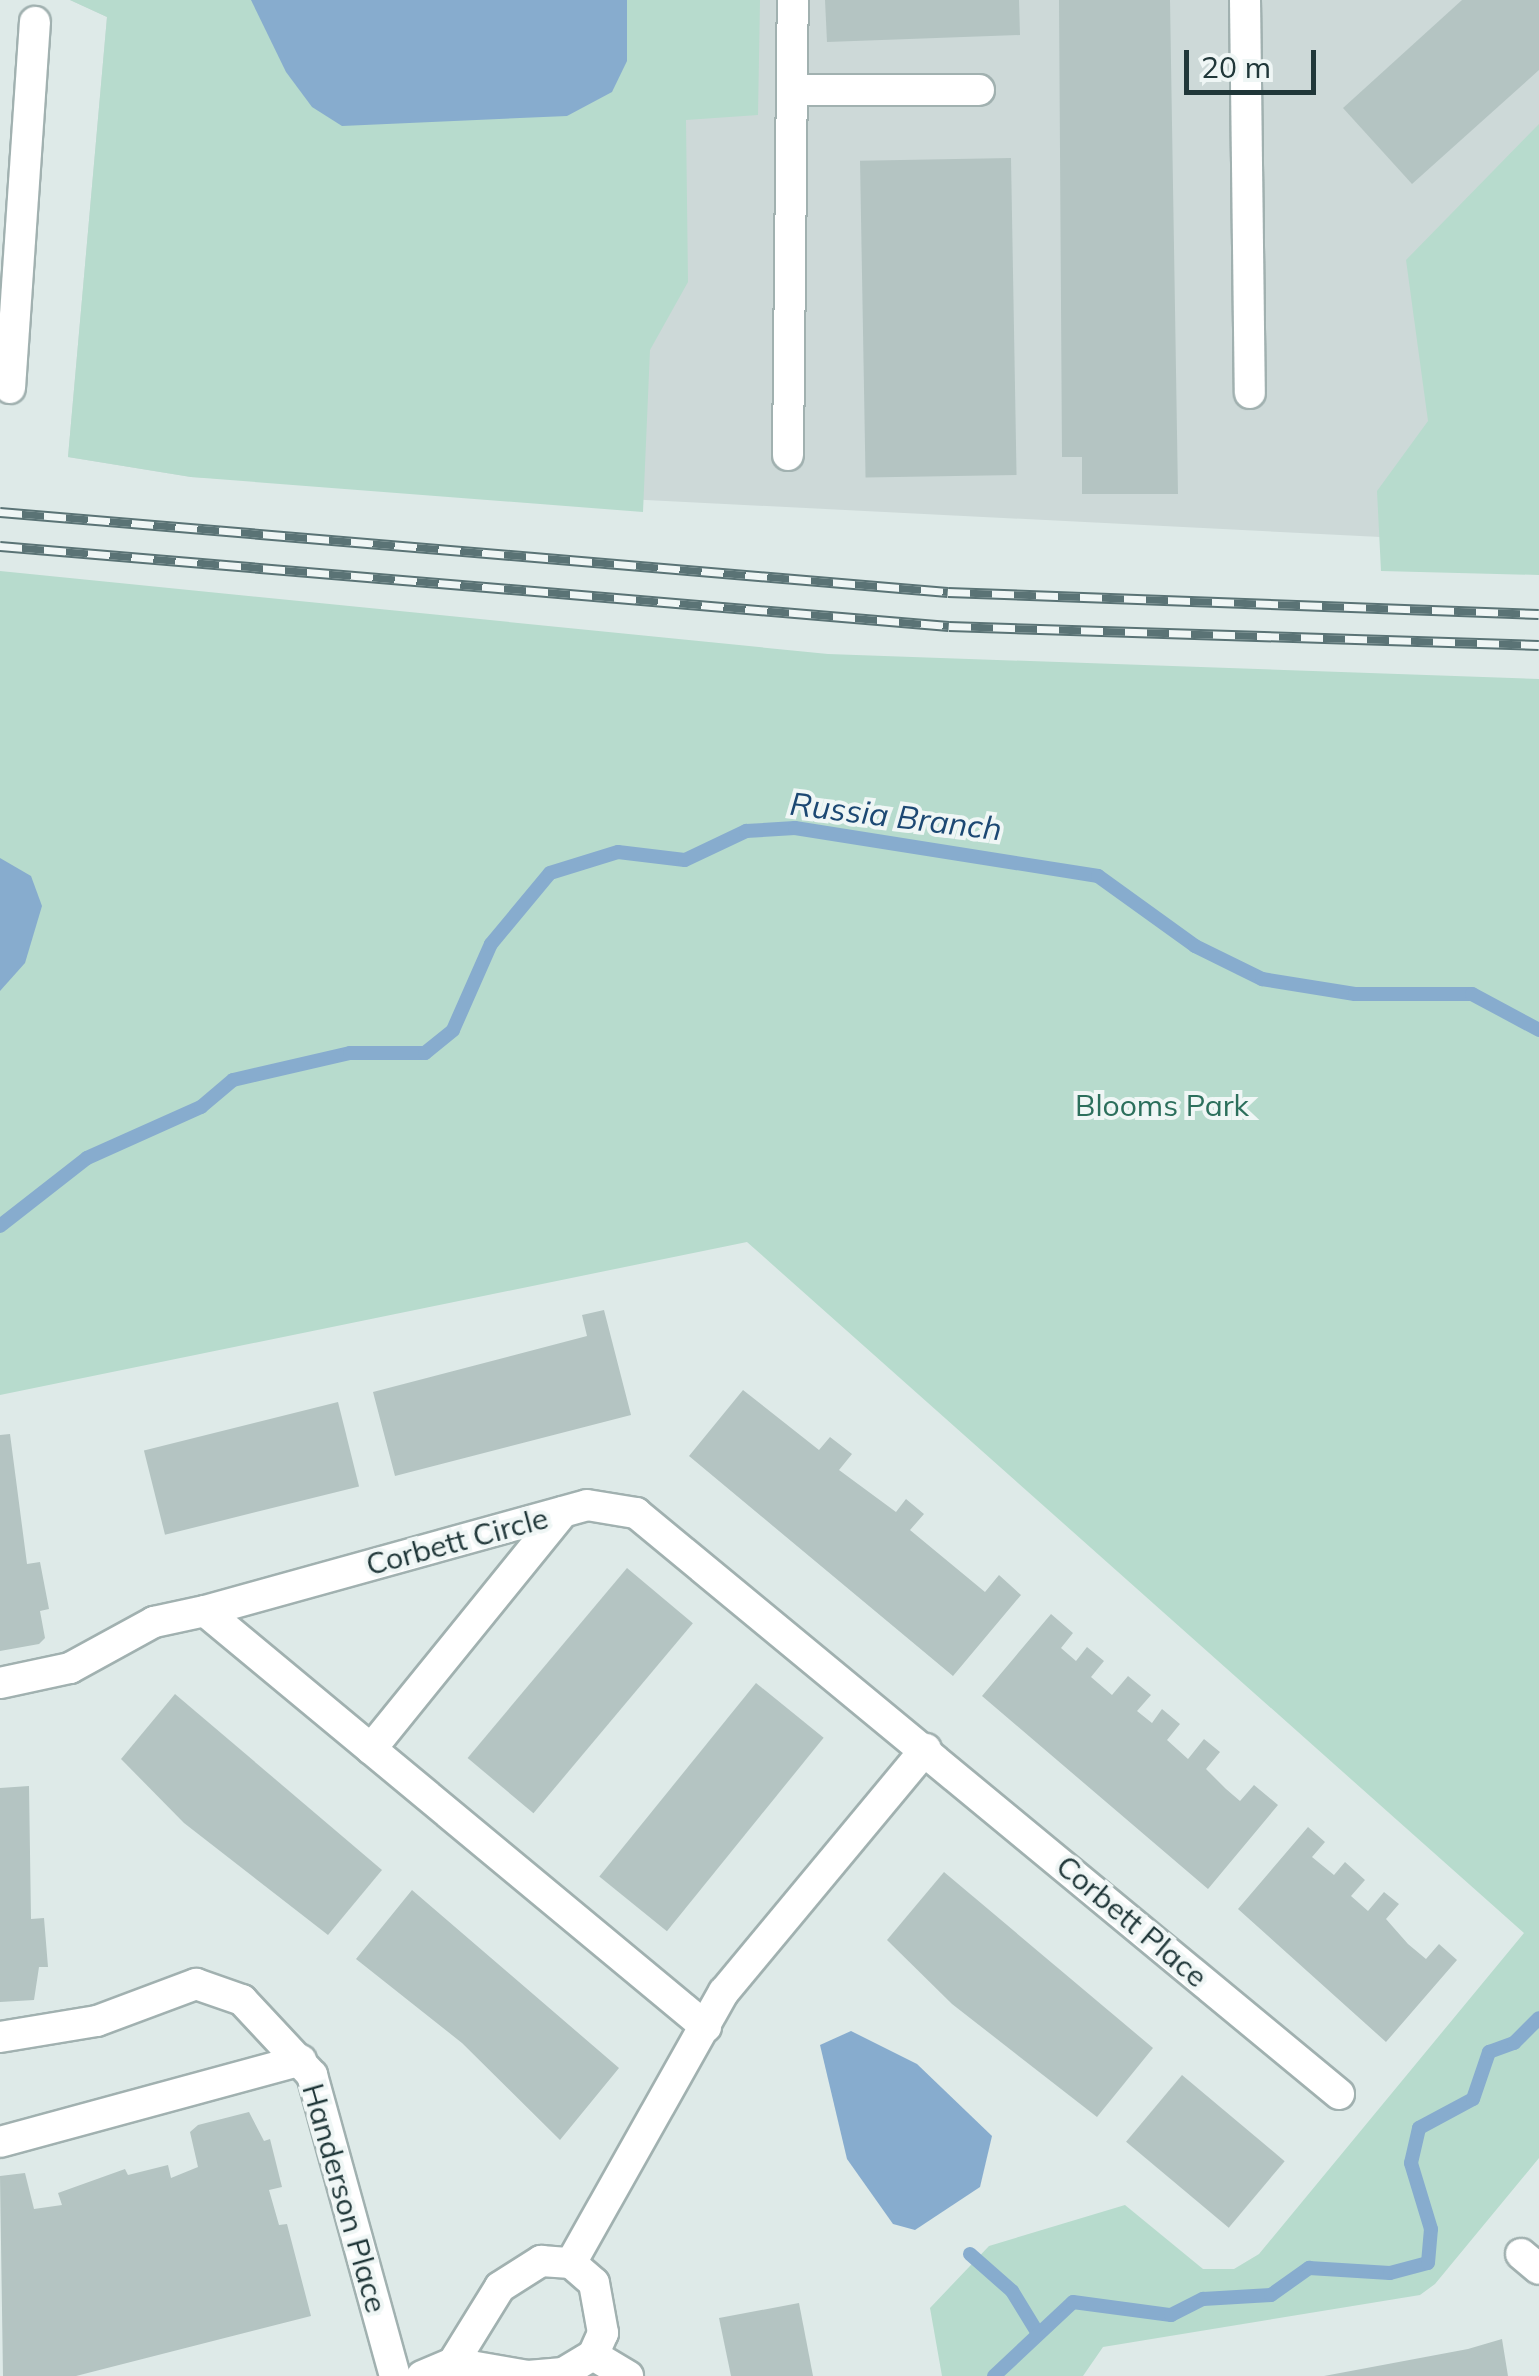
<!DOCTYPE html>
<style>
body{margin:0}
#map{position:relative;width:1539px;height:2376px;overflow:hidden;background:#deeae8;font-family:Mulish,sans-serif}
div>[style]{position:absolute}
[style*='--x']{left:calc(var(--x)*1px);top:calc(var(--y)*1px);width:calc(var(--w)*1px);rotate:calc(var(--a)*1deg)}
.built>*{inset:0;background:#cdd9d8}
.green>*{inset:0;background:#b7dbcd}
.water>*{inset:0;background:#87acce}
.stream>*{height:14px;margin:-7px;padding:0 7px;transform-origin:7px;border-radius:7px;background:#87acce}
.building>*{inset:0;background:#b4c4c2;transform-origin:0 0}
.roads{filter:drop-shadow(2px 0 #a1b1b0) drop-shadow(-2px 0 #a1b1b0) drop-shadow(0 2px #a1b1b0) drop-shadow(0 -2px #a1b1b0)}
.minor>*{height:30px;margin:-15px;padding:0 15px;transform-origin:15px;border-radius:15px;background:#fff}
.rail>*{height:11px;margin-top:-5.5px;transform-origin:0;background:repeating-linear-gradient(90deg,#eff6f5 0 22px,#5a7375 0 44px);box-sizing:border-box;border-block:2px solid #5a7375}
span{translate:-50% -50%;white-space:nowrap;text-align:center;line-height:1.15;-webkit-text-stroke:8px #eff6f5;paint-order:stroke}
.park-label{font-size:30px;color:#2c6f5c}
.street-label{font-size:30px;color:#203739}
.water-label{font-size:32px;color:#1c4873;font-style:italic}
.scale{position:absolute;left:1184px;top:50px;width:132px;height:45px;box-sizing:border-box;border:5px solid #203739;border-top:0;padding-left:12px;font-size:30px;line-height:35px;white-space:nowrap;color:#203739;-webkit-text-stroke:8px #eff6f5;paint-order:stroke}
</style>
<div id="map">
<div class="built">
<i style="clip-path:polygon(70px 0,1539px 0,1539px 545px,191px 477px,68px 457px,107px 17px)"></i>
</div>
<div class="green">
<i style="clip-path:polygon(70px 0,760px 0,758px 115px,686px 120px,688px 282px,650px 350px,643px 512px,191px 477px,68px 457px,107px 17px)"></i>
<i style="clip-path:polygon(1539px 124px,1539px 575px,1381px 571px,1377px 491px,1428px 421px,1406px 260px)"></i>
<i style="clip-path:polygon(0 571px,828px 654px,1539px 679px,1539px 2158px,1435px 2284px,1420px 2295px,1103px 2347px,1083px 2376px,942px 2376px,930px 2308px,989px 2246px,1125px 2205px,1203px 2269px,1234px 2269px,1259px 2254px,1524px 1933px,747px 1242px,0 1395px)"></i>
</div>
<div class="water">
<i style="clip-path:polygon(251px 0,627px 0,627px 61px,612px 92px,567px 116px,342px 126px,312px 107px,286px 72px)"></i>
<i style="clip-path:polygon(0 858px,31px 876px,42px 906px,25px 963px,0 991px)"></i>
<i style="clip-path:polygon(851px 2031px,917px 2064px,992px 2136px,980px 2187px,915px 2230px,893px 2224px,847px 2159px,820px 2045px)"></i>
</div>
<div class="stream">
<i style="--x:0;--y:1226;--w:110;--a:-38"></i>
<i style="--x:87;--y:1158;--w:125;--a:-24.1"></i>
<i style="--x:201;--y:1107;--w:42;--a:-40.2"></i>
<i style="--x:233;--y:1080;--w:120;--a:-13"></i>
<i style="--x:350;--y:1053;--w:75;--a:0"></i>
<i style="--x:425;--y:1053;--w:36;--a:-39"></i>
<i style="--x:453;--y:1030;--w:94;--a:-66.2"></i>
<i style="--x:491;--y:944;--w:92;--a:-50.3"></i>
<i style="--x:550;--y:873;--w:71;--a:-17.2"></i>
<i style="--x:618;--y:852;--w:67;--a:6.8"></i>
<i style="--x:685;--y:860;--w:68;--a:-25.4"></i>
<i style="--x:746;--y:831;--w:49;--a:-3.5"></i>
<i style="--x:795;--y:828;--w:307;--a:9"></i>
<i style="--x:1098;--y:876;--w:120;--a:35.8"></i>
<i style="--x:1195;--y:946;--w:75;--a:26.2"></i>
<i style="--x:1262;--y:979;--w:94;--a:9.2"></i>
<i style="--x:1355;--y:994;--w:117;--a:0"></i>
<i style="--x:1472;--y:994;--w:76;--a:28.2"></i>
<i style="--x:970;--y:2254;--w:56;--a:41.4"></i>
<i style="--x:1012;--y:2291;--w:48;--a:58.6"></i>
<i style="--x:994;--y:2376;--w:108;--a:-43.1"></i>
<i style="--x:1073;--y:2302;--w:99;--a:7.6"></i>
<i style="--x:1171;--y:2315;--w:36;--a:-27"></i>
<i style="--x:1203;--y:2299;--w:68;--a:-3.4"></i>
<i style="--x:1271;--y:2295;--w:47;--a:-35.4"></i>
<i style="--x:1309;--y:2268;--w:81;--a:3.5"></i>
<i style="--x:1390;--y:2273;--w:39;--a:-15"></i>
<i style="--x:1428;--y:2263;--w:34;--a:-85"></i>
<i style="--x:1431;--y:2229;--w:69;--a:-106.9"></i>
<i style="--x:1411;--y:2163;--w:36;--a:-77"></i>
<i style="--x:1419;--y:2128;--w:61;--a:-28.2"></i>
<i style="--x:1473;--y:2099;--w:50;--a:-71.2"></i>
<i style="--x:1489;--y:2052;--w:27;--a:-20"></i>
<i style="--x:1514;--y:2043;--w:35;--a:-45"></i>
</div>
<div class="building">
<i style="clip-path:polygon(825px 0,1019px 0,1020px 35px,827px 42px)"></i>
<i style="clip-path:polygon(1059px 0,1170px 0,1178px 494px,1082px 494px,1082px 457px,1062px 457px)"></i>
<i style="clip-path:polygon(1462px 0,1539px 0,1539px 70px,1412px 184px,1343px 108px)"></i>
<i style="left:1011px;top:158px;width:317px;height:151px;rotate:89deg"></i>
<i style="clip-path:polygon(604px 1310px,631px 1415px,395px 1476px,373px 1392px,587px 1336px,582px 1315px)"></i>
<i style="clip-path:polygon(743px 1390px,819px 1450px,830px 1437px,852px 1454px,839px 1470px,896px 1512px,906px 1499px,924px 1514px,910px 1530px,985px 1592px,999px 1575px,1021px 1595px,953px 1676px,689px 1456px)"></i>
<i style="left:338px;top:1402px;width:87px;height:200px;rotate:76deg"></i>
<i style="clip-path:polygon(10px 1434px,27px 1564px,40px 1562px,49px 1609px,40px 1611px,45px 1638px,39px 1644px,0 1651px,0 1435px)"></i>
<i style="left:627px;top:1568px;width:86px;height:248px;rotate:40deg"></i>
<i style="clip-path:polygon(1051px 1614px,1073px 1633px,1061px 1648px,1076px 1661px,1087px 1647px,1104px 1661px,1091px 1677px,1112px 1695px,1128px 1676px,1151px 1695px,1137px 1711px,1152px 1723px,1162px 1709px,1180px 1724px,1167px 1740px,1188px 1759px,1204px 1739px,1220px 1752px,1206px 1769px,1226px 1789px,1240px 1801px,1254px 1785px,1278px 1805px,1208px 1889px,982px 1696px)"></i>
<i style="left:756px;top:1683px;width:87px;height:249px;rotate:39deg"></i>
<i style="clip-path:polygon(175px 1694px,382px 1870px,328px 1935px,184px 1823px,121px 1759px)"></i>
<i style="clip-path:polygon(29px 1786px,31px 1919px,44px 1918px,48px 1967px,39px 1967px,34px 2000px,0 2002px,0 1788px)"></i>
<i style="clip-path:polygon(1308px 1827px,1325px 1842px,1312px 1857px,1334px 1875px,1345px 1862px,1365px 1880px,1351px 1896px,1368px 1911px,1384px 1892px,1399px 1904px,1386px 1919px,1408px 1944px,1426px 1959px,1439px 1944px,1457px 1960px,1386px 2042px,1238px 1909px)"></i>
<i style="clip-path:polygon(944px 1872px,1153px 2048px,1097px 2117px,952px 2004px,887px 1940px)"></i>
<i style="clip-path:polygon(412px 1890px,619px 2068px,560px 2140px,462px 2043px,356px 1959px)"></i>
<i style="left:1182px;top:2075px;width:134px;height:87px;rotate:40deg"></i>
<i style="clip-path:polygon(249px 2112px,264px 2141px,270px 2139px,282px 2187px,269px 2190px,279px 2225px,287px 2224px,311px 2316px,76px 2376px,3px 2376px,0 2176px,25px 2173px,34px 2209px,62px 2205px,58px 2193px,125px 2169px,128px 2175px,168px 2165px,171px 2178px,198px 2167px,190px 2132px,198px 2125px)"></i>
<i style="clip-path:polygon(799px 2303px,813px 2376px,731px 2376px,719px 2318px)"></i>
<i style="clip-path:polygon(1502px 2339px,1508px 2376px,1324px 2376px,1468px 2349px)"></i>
</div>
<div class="roads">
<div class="minor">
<i style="--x:1245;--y:0;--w:393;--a:89.3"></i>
<i style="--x:792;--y:90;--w:187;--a:0"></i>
<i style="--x:10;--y:388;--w:367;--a:-86.1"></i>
<i style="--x:788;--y:455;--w:455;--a:-89.4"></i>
<i style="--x:0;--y:1683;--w:72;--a:-12.1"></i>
<i style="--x:70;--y:1668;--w:96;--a:-28.7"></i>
<i style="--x:154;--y:1622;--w:52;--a:-12.2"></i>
<i style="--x:371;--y:1749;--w:305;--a:-51"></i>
<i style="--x:706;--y:2027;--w:651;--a:-140.3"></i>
<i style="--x:205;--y:1611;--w:396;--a:-15.5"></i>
<i style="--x:587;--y:1505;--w:50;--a:9.3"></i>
<i style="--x:636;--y:1513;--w:912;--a:39.57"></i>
<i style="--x:0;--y:2037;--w:98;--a:-9.4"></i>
<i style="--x:97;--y:2021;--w:106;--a:-20.5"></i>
<i style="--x:196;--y:1984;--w:49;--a:19.2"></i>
<i style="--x:242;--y:2000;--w:103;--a:47"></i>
<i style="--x:312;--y:2075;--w:312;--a:74.6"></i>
<i style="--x:0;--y:2142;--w:312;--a:-15.2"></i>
<i style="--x:1521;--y:2254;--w:23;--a:40"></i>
<i style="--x:541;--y:2261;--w:30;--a:4"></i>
<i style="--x:571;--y:2263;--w:30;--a:41"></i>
<i style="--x:594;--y:2283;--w:51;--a:79.8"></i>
<i style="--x:603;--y:2333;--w:24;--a:114"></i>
<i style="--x:593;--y:2355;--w:35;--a:149"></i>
<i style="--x:563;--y:2373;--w:35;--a:175"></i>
<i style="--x:528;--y:2376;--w:76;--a:-170.2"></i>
<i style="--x:453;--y:2363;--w:89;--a:-58.3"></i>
<i style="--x:500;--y:2287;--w:49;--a:-32.4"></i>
<i style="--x:571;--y:2263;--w:311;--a:-60.6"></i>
<i style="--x:724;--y:1992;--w:316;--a:-50.3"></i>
<i style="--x:593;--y:2355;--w:41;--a:31"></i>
<i style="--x:422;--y:2376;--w:34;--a:-23"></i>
</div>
</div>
<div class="rail">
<i style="--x:0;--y:512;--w:951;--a:4.82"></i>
<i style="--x:948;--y:592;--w:591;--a:2.13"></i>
<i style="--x:0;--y:546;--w:952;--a:4.82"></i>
<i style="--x:949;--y:626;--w:590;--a:1.84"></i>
</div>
<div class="park-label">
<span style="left:1162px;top:1105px">Blooms Park</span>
</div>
<div class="street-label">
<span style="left:457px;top:1541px;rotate:-15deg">Corbett Circle</span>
<span style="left:1132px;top:1921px;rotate:40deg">Corbett Place</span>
<span style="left:345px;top:2198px;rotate:74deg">Handerson Place</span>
</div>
<div class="water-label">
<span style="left:896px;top:816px;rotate:7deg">Russia Branch</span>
</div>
<div class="scale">20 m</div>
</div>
